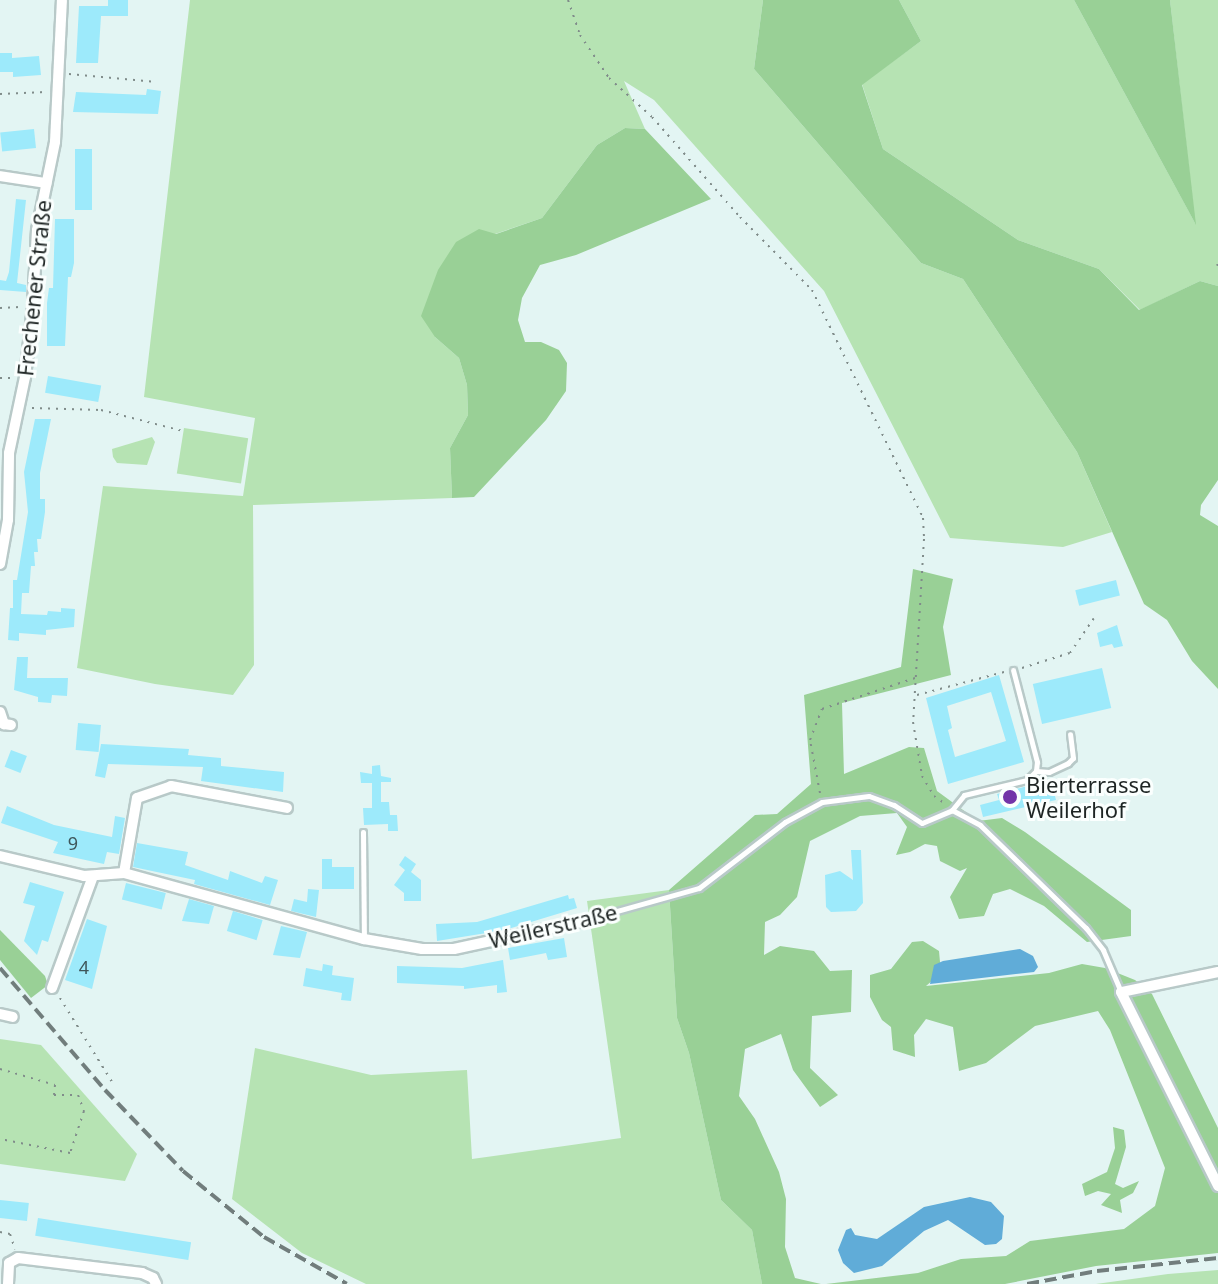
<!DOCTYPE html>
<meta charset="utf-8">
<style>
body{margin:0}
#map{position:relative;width:1218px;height:1284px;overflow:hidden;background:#e3f5f3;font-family:"Noto Sans",sans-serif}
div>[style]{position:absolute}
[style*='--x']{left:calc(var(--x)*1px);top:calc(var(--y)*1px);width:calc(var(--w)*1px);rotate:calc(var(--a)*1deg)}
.green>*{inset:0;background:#b6e3b3;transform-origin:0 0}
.forest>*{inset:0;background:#99d096}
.water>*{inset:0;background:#60acd8}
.building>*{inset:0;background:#9deafb;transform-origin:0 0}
.path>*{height:2px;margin-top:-1px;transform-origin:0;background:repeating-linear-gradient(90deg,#808c8a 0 2px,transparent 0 8px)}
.roads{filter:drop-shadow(2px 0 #b8c9c8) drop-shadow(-2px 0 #b8c9c8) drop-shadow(0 2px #b8c9c8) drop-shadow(0 -2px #b8c9c8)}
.lane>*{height:5px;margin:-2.5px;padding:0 2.5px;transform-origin:2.5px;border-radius:2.5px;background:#fff}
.street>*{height:10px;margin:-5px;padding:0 5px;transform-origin:5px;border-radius:5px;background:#fff}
.rail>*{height:4px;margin-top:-2px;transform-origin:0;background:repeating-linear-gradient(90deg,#717d7c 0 12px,transparent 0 18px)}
.dots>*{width:22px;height:22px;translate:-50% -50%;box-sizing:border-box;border:4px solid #fbfffe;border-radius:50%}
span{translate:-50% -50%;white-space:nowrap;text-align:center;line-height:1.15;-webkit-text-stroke:6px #fbfffe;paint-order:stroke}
.number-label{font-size:18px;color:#3e565a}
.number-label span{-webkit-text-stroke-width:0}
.street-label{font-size:22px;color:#1e2524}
.poi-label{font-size:22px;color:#1e2524}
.left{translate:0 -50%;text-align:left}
</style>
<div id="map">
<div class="green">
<i style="clip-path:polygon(190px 0,763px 0,754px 69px,921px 263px,963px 279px,1077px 452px,1112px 532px,1063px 547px,950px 538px,824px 291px,654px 100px,624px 81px,645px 129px,625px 128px,597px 145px,542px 218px,495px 234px,435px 337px,459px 358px,467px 385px,468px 415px,450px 448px,452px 498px,253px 505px,254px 665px,233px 695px,155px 684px,77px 668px,103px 486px,243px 496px,255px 418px,144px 397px)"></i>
<i style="clip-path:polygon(899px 0,1074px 0,1195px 223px,1170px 0,1218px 0,1218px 286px,1200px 281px,1140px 310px,1099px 269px,1018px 240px,883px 149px,862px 84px,921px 41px)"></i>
<i style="left:184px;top:428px;width:65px;height:46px;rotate:9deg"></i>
<i style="clip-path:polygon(152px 437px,155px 442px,147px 465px,117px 463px,113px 457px,112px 449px)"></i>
<i style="clip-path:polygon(669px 890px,677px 1018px,689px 1053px,721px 1200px,752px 1230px,762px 1284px,366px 1284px,302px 1253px,232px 1199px,255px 1048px,371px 1075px,467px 1070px,472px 1159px,621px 1138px,587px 901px)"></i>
<i style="clip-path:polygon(0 1039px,41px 1045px,137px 1154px,125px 1181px,0 1164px)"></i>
<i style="clip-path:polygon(1218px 1270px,1218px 1284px,1096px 1284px,1168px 1274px)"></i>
</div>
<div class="forest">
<i style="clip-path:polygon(763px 0,899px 0,921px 41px,862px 85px,883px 149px,1018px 240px,1099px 269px,1139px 310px,1200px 281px,1218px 286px,1218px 480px,1201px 505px,1200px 515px,1218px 526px,1218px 689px,1192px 661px,1167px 620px,1144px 604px,1077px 452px,963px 279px,921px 263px,754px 69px)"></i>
<i style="clip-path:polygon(1074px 0,1170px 0,1196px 225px)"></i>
<i style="clip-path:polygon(625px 128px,645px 129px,711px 199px,576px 255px,540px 265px,522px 298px,518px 320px,525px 342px,541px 342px,559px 350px,567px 363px,566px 391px,546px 420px,474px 497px,452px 498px,450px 448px,468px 415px,467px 385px,459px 358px,435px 337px,421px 316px,438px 270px,456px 242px,479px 229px,496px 234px,542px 218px,597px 145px)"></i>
<i style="clip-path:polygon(913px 569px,953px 579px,943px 627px,951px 675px,842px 703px,844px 774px,909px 747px,924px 748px,937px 791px,978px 821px,1002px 818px,1025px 832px,1131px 910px,1131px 936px,1087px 942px,1044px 906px,1010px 889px,993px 894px,984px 916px,959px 919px,950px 897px,967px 868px,960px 871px,940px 861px,937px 846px,925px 844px,910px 852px,896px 855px,907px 827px,897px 813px,860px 816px,810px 841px,797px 897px,780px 915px,765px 922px,764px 955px,780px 946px,814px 951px,830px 971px,852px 970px,851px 1012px,812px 1016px,810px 1068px,838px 1095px,820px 1107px,793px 1070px,781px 1034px,745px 1049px,739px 1096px,755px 1119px,779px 1172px,786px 1199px,785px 1247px,795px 1278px,821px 1284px,762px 1284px,752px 1230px,721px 1200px,689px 1053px,677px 1018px,669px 890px,755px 815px,777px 814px,811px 784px,804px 695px,901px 667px)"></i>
<i style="clip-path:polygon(0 930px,45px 976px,48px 985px,31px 998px,0 960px)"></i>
<i style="clip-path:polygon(923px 941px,939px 951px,941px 973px,926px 986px,1049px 973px,1082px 964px,1105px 968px,1135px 980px,1152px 994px,1218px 1128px,1218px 1253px,1096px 1266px,1005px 1284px,826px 1284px,918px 1273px,961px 1259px,1006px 1256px,1030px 1241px,1124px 1229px,1155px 1206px,1165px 1168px,1110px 1030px,1098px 1011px,1035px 1026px,986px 1063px,959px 1071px,953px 1027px,926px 1019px,914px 1035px,915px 1057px,893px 1050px,891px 1027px,882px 1020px,870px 997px,870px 975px,891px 969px,912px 942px)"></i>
<i style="clip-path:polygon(1113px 1127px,1124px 1130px,1126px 1147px,1115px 1184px,1123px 1188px,1139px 1181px,1133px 1193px,1120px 1200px,1122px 1213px,1101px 1205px,1111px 1194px,1098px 1191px,1085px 1196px,1082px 1184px,1107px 1172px,1115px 1148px)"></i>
</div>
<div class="water">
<i style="clip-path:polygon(1020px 949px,1033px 956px,1038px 967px,1034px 972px,930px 984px,934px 965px,943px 961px)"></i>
<i style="clip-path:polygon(970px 1197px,991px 1202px,1004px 1216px,1002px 1239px,996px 1244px,985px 1245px,948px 1220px,924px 1231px,882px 1266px,854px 1273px,843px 1263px,838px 1250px,846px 1230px,851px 1228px,855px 1235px,877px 1239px,924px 1207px)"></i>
</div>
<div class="building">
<i style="clip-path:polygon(108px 0,128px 0,128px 16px,101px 16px,98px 63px,76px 63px,79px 6px,108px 6px)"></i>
<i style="clip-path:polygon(0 53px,12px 53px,12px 58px,39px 56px,41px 75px,13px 77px,13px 72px,0 72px)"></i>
<i style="clip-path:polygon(147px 89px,161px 91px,158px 114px,73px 112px,76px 92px,146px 95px)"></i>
<i style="left:34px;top:129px;width:19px;height:34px;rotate:84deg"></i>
<i style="left:75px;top:149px;width:17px;height:61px"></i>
<i style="clip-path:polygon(16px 199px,26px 200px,17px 283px,26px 285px,26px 292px,0 290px,0 280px,6px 281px,9px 272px)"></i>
<i style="clip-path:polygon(55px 219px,74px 219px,74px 263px,71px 277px,68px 277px,65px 346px,47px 346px,47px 303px,49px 288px,53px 288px)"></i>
<i style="left:48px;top:376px;width:54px;height:17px;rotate:10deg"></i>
<i style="clip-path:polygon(35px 419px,51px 419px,40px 473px,40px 499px,45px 499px,45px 512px,41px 539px,37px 539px,38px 552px,34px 552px,35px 566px,31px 566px,29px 593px,22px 593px,21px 614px,47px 615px,48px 611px,61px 612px,61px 608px,75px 609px,74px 627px,46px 630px,46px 635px,19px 633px,19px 641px,8px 640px,10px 608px,13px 608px,13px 580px,17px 580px,28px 512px,24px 472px)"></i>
<i style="left:1116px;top:580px;width:16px;height:42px;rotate:76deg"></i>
<i style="clip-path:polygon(1117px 625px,1123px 646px,1114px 648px,1112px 644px,1100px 647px,1097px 633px)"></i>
<i style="clip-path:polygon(17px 657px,28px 657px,27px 678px,68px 678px,67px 696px,52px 695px,51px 703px,38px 702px,38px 697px,14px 690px)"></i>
<i style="left:1102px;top:668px;width:41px;height:71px;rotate:77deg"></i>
<i style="clip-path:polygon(evenodd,999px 675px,1024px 762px,948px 784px,926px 698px,999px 675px,991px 692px,1006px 741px,955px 757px,948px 730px,952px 728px,947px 706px,991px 692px)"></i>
<i style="left:78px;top:723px;width:23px;height:27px;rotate:5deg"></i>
<i style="clip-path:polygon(101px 744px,189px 749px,188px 755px,221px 758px,221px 766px,284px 772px,283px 792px,201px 781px,203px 767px,108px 764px,105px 778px,95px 776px)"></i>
<i style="left:11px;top:750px;width:17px;height:18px;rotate:21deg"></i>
<i style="clip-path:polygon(380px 765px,381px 776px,391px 778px,391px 782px,381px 782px,381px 802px,389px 802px,390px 815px,397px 815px,398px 831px,388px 831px,388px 824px,364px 825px,363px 808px,372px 808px,372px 783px,361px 783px,360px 772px,372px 774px,372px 766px)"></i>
<i style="clip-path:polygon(1051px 780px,1056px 800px,983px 817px,980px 805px,999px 800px,997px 794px)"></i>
<i style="clip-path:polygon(7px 806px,54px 825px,112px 837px,115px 816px,125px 818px,119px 854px,107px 852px,104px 864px,53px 853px,58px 842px,1px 823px)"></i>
<i style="clip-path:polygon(137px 843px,188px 852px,185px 865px,228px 880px,230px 871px,262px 883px,265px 876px,278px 880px,270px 905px,194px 884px,195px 880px,133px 867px)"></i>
<i style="clip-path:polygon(851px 850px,861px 850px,863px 903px,856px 911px,831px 912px,826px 907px,825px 875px,840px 871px,853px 880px)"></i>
<i style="clip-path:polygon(405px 856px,416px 864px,411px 872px,421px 880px,421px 901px,404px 901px,404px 893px,394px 885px,405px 870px,399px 865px)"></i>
<i style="clip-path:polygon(322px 859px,332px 859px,332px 867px,354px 867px,354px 889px,322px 889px)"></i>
<i style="clip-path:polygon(30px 882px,64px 892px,48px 942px,42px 940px,37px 955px,24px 941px,35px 906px,23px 903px)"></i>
<i style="left:126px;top:883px;width:41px;height:17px;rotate:14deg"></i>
<i style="clip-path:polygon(308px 889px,319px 890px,316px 917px,291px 911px,294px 899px,307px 902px)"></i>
<i style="clip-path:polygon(568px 895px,569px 899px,574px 898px,577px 908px,505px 930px,437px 941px,436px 924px,477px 922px)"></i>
<i style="clip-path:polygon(189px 899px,214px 906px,209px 924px,182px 921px)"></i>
<i style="left:233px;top:911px;width:31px;height:21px;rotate:17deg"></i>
<i style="clip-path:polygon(87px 919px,107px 926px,92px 989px,65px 980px)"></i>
<i style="clip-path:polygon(281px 926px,307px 932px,300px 958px,273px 955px)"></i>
<i style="clip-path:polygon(564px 938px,567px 957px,548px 960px,546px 953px,510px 960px,508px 948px)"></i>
<i style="clip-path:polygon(503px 960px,507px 992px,497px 993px,497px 985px,464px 989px,464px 986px,397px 983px,397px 966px,462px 968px)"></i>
<i style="clip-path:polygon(323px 964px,333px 966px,332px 975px,354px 978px,351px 1001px,341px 1000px,342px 993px,303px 986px,306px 968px,322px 971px)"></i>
<i style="left:0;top:1200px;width:29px;height:18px;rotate:6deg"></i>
<i style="left:38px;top:1218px;width:155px;height:18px;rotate:9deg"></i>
</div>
<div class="path">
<i style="--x:568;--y:0;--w:37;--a:71"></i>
<i style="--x:580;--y:35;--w:52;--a:56"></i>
<i style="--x:609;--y:78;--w:58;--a:42.2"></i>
<i style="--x:652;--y:117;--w:133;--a:48.7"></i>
<i style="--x:740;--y:217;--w:103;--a:45.4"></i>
<i style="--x:812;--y:290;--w:254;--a:64"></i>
<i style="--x:923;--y:518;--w:21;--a:87"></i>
<i style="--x:924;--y:539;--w:183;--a:93.4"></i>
<i style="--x:913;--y:722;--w:55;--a:80.5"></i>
<i style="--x:922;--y:776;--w:23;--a:59"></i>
<i style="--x:934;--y:796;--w:12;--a:35"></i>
<i style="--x:69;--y:74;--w:88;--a:5.2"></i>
<i style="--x:0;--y:94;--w:46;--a:-2.5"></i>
<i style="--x:1217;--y:264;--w:2;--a:63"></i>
<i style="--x:0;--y:308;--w:20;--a:-3"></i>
<i style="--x:0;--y:378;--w:12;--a:0"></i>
<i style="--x:32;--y:408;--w:69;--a:1.7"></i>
<i style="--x:101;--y:410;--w:85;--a:14.4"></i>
<i style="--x:1022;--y:668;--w:50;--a:-17.4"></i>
<i style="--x:1070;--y:653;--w:42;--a:-55.6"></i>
<i style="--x:917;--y:695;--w:90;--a:-14.8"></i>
<i style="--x:820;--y:793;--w:54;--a:-100.7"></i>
<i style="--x:810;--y:740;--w:33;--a:-69"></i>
<i style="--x:822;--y:709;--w:98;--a:-18.4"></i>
<i style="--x:60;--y:998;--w:99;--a:58.2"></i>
<i style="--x:0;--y:1069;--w:57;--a:16.2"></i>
<i style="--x:55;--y:1085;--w:10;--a:96"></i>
<i style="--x:54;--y:1095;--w:24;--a:0"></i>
<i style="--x:78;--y:1095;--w:17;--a:69"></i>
<i style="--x:84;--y:1111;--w:44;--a:108.4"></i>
<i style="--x:70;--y:1153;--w:71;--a:-168.7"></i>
<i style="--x:0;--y:1232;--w:10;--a:11"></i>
<i style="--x:10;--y:1234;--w:16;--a:72"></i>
</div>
<div class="roads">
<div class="lane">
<i style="--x:1036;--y:771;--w:13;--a:4"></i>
<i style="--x:1049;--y:772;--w:21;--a:-25"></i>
<i style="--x:1068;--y:763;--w:7;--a:-45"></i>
<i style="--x:1073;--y:758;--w:24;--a:-97"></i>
<i style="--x:952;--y:810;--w:32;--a:28"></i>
<i style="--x:980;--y:825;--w:148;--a:44.2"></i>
<i style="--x:1086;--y:928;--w:28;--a:52"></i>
<i style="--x:1103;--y:950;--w:46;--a:66.8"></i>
<i style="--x:363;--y:832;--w:107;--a:89.5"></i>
<i style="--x:585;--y:920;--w:118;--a:-15.7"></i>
<i style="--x:699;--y:888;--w:108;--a:-37.5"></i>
<i style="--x:785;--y:822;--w:42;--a:-28.4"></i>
<i style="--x:822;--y:802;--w:47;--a:-7.3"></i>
<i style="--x:869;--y:796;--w:27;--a:20"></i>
<i style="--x:894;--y:805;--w:33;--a:33"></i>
<i style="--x:922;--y:823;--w:33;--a:-23"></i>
<i style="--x:952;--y:810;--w:19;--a:-51"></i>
<i style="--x:964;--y:795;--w:65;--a:-13.4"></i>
<i style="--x:1027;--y:780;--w:13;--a:-45"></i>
<i style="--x:1036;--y:771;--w:9;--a:-84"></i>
<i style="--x:1037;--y:762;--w:95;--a:-104.6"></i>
</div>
<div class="street">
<i style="--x:0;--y:176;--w:47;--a:8.7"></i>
<i style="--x:0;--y:564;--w:45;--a:-79.7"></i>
<i style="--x:8;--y:520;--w:67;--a:-89.1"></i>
<i style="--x:9;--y:453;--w:78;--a:-78.1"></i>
<i style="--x:25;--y:377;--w:71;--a:-83.6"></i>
<i style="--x:33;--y:306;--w:76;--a:-87"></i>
<i style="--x:37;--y:230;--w:90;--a:-78.4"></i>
<i style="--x:55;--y:142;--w:142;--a:-87.2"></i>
<i style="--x:0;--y:712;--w:13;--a:72"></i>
<i style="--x:4;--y:724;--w:7;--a:8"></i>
<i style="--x:0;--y:856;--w:86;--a:13.4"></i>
<i style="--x:84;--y:876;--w:40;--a:-4.3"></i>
<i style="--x:124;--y:873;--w:249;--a:15.4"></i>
<i style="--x:364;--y:939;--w:59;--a:9.8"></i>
<i style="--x:422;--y:949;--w:32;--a:0"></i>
<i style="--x:454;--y:949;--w:133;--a:-12.2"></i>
<i style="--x:124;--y:873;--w:76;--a:-80.2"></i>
<i style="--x:137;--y:798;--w:36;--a:-19"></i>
<i style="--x:171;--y:786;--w:118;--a:10.7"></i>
<i style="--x:1218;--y:972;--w:99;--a:168.3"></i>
<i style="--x:1121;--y:992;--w:217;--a:63.4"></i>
<i style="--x:52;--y:988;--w:119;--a:-69.9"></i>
<i style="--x:0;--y:1014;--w:13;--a:13"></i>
<i style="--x:8;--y:1284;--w:21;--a:-87"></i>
<i style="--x:9;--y:1263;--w:10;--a:-29"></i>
<i style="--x:18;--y:1258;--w:125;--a:6.9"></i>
<i style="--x:142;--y:1273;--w:12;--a:24"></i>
<i style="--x:153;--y:1278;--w:7;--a:63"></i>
</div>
</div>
<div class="rail">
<i style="--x:0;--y:968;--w:161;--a:49.3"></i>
<i style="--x:105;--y:1090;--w:112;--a:46.1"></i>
<i style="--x:183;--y:1171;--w:104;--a:39.2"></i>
<i style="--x:264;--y:1237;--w:95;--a:29.5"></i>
<i style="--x:1027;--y:1284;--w:71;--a:-10.5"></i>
<i style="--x:1097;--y:1271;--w:122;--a:-6.1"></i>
</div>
<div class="dots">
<i style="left:1010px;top:797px;background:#7334a8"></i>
</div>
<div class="number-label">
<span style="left:73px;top:843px">9</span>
<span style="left:84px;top:967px">4</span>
</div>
<div class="street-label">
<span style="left:34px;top:288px;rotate:-84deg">Frechener Straße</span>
<span style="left:553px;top:926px;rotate:-13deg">Weilerstraße</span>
</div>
<div class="poi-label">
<span class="left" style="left:1026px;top:797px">Bierterrasse<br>Weilerhof</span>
</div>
</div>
